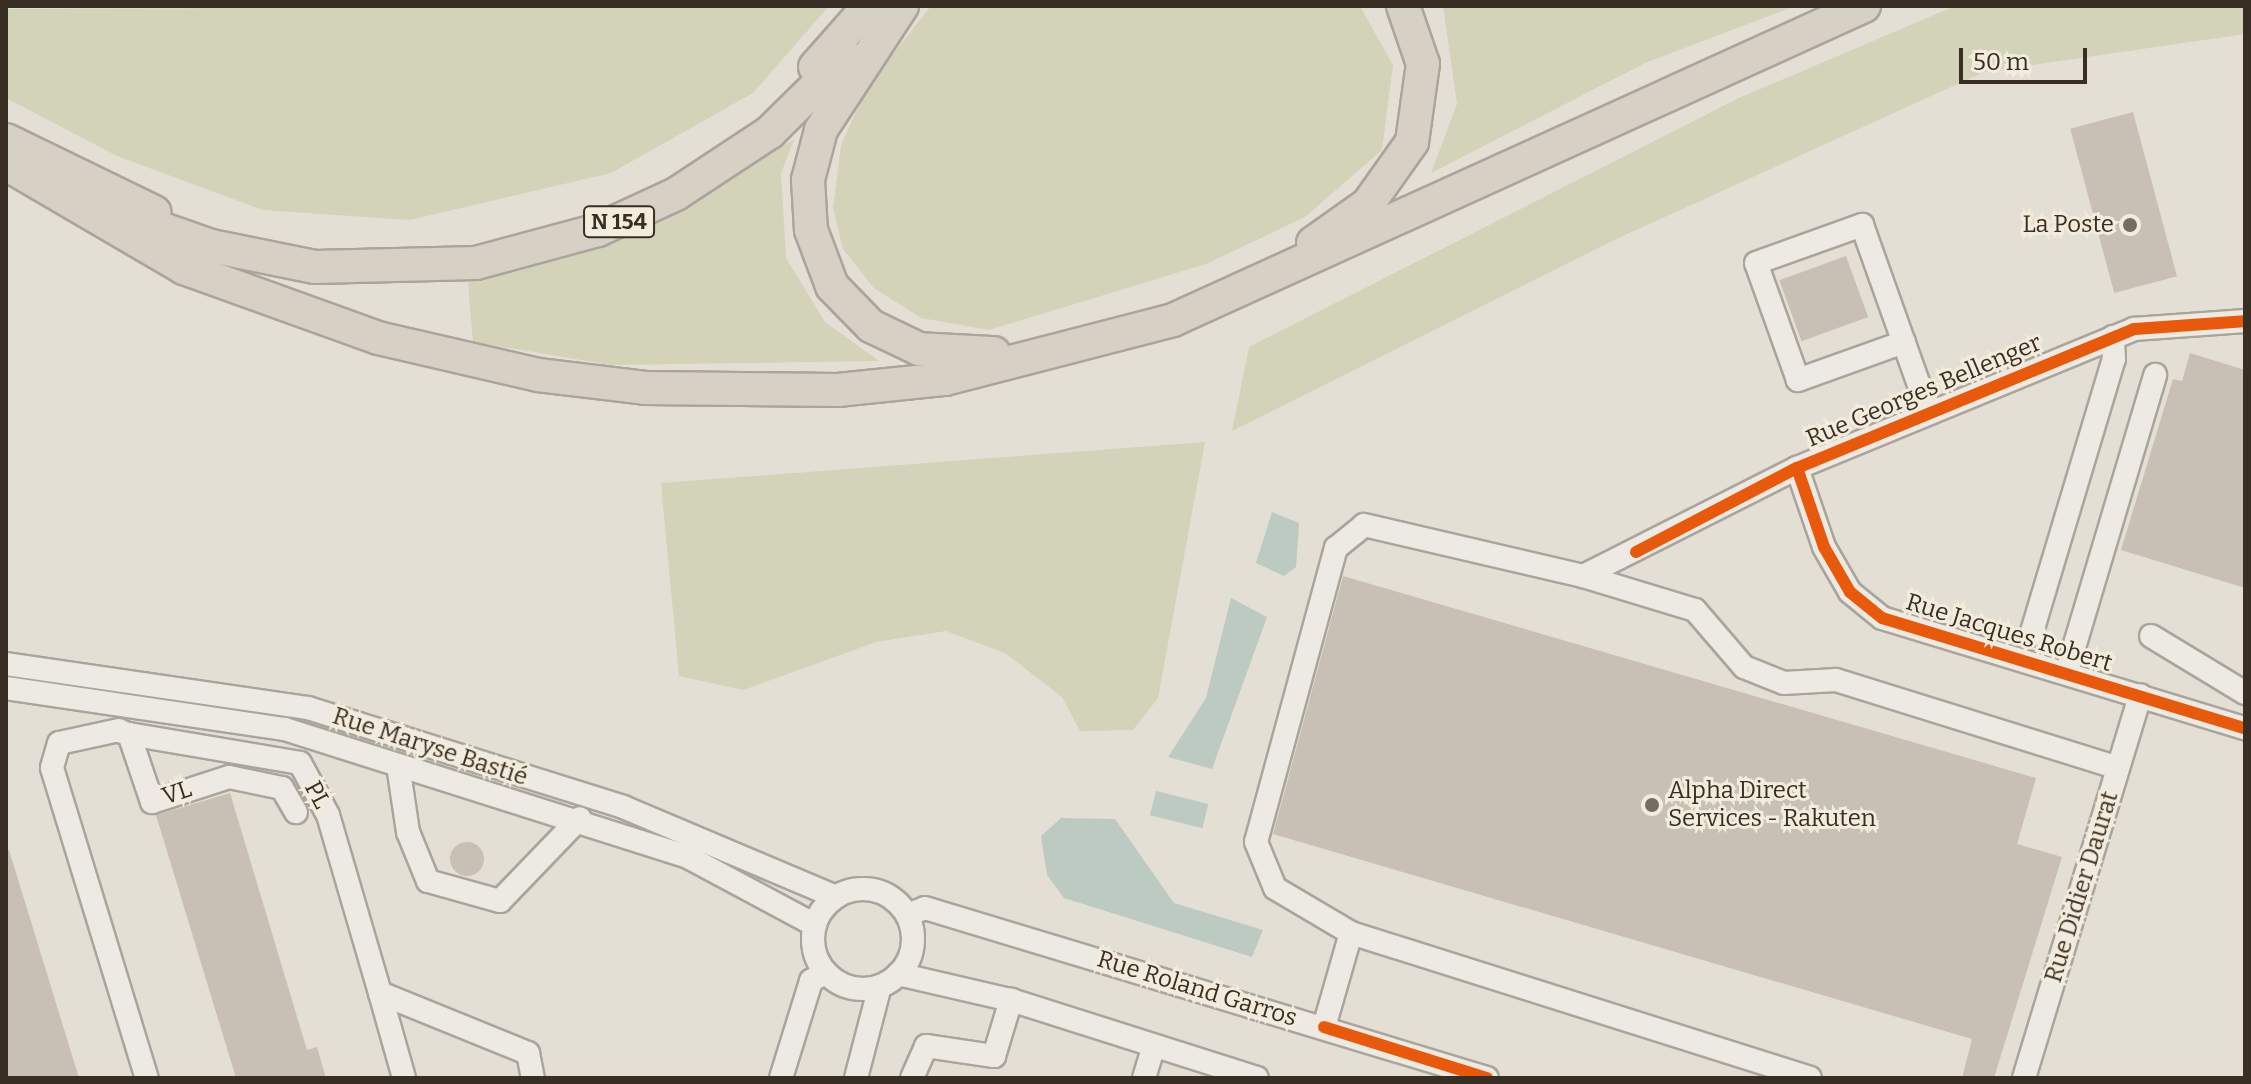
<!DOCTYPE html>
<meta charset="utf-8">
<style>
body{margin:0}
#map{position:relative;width:2251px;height:1084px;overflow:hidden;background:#e4dfd4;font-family:Bitter,serif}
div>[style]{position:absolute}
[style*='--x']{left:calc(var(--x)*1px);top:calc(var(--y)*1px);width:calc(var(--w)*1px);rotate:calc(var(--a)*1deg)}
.green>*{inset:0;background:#d2d3b8}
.water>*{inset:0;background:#bdcac2;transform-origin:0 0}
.building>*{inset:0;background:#c8bfb5;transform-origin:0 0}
.round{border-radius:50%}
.roads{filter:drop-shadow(2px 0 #aaa59c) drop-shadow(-2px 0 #aaa59c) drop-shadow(0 2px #aaa59c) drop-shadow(0 -2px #aaa59c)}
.minor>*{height:22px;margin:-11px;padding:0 11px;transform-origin:11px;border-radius:11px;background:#edeae4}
.minor>.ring{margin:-11px;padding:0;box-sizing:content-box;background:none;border:22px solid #edeae4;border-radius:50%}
.highway>*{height:32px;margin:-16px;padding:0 16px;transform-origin:16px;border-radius:16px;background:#d6d0c5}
.cycleway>*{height:12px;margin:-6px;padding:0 6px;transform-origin:6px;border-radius:6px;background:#e8590c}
.dots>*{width:22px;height:22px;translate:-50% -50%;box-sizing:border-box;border:4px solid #f3ecdc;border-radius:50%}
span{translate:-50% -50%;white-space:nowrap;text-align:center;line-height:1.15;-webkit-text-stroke:6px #f3ecdc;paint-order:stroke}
.shield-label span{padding:2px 6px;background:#f3ecdc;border:2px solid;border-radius:6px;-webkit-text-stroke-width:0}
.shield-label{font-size:22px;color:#392e24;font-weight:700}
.poi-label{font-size:24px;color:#392e24}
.right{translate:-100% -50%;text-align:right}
.left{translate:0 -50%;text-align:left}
.street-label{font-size:24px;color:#392e24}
.frame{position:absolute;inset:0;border:8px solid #392e24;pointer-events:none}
.scale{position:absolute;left:1959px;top:48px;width:128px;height:36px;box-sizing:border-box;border:4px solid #392e24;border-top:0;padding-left:10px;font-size:24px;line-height:28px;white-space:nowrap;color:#392e24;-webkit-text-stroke:6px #f3ecdc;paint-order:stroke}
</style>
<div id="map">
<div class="green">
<i style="clip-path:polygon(829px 6px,753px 93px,611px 173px,410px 220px,263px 210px,117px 156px,6px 98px,6px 9px)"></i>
<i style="clip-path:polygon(931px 6px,1360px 6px,1393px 65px,1382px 150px,1305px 217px,1206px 264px,989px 330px,921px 318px,874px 288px,843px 249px,833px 208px,841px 145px,868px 85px)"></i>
<i style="clip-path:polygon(1443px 6px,1795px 6px,1645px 63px,1431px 173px,1457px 104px)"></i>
<i style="clip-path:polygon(1955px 6px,2245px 6px,2245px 34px,1984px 72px,1614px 240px,1232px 431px,1249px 347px,1739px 98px)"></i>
<i style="clip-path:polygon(794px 140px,781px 173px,786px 258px,825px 322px,879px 361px,611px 365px,473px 342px,468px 283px)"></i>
<i style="clip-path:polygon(1205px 442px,1158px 698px,1133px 730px,1080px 731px,1062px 697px,1005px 653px,946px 631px,876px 642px,743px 690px,679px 676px,661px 483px)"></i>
</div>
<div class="water">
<i style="clip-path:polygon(1272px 512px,1299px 523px,1296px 567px,1284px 576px,1256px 563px)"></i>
<i style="clip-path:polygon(1231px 598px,1267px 617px,1212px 769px,1168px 757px,1206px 698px)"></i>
<i style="left:1156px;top:791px;width:54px;height:25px;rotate:14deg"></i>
<i style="clip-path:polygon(1061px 818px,1115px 819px,1174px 903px,1263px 930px,1252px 957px,1064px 898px,1047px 875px,1041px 836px)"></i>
</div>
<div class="building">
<i style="left:2133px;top:112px;width:170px;height:65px;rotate:75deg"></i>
<i style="left:1846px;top:256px;width:65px;height:71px;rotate:70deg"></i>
<i style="clip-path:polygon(2190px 353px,2245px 370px,2245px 588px,2121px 550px,2173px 379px,2182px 381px)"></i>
<i style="clip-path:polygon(1343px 576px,2036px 778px,2017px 844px,2062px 857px,1994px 1078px,1962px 1078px,1972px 1039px,1273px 834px)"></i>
<i style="clip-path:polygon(230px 793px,307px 1050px,317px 1047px,326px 1078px,236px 1078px,156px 815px)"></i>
<i class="round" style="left:450px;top:842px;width:34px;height:34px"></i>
<i style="clip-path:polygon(6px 850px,9px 850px,79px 1078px,6px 1078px)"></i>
</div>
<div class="roads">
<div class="minor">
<i style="--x:1904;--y:342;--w:113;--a:160.3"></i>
<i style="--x:1798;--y:380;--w:124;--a:-109.7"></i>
<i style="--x:1756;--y:263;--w:113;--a:-19.7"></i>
<i style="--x:1862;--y:225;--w:196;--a:70.4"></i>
<i style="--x:1797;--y:468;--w:83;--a:71.1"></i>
<i style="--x:1824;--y:547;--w:52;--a:60"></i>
<i style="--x:1850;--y:592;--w:41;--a:39.1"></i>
<i style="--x:1882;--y:618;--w:379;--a:16.9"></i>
<i style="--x:1583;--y:576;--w:117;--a:16.9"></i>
<i style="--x:1695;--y:610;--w:75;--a:49.3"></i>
<i style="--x:1744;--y:667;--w:43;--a:21.8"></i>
<i style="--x:1784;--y:683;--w:52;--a:-3.3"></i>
<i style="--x:1836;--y:680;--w:295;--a:17.3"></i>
<i style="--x:2031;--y:635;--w:288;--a:-73.3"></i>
<i style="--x:2114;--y:359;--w:22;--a:-93"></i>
<i style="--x:2151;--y:636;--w:110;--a:31.2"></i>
<i style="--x:6;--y:664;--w:305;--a:8.3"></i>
<i style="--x:308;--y:708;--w:330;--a:17.4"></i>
<i style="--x:623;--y:807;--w:231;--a:22.9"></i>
<i style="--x:2067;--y:671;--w:309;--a:-73.4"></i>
<i style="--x:6;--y:688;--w:282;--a:8.4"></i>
<i style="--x:285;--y:729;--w:423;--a:17.6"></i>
<i style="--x:688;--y:857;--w:144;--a:28.2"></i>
<i style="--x:119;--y:730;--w:61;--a:167.8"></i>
<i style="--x:59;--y:743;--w:26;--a:106"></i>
<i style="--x:52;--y:768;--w:324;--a:73"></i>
<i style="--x:119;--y:731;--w:10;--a:17"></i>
<i style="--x:129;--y:734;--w:72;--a:71.3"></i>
<i style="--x:152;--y:802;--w:81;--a:-18"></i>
<i style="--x:229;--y:777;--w:54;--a:11.7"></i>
<i style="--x:282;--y:788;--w:28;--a:60"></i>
<i style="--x:129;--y:734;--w:173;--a:9.6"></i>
<i style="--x:300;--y:763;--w:59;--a:61.7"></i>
<i style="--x:328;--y:815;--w:185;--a:73.7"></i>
<i style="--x:380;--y:993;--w:160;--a:22.1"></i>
<i style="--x:528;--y:1053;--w:25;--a:79"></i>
<i style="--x:398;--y:765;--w:68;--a:81.5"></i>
<i style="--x:408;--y:832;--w:53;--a:67.8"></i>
<i style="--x:428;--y:881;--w:75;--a:15.5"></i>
<i style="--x:500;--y:901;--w:115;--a:-46.1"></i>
<i class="ring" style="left:813px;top:889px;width:78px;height:78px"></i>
<i style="--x:907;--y:915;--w:19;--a:-21"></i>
<i style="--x:925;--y:908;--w:587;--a:16.83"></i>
<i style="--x:1351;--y:933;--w:481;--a:17.5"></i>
<i style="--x:898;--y:974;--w:116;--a:13"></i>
<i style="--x:1011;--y:1000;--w:258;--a:17.6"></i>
<i style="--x:380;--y:993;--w:88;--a:74.2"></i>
<i style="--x:1324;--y:1027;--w:98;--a:-74"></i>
<i style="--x:1351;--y:933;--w:88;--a:-149.4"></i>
<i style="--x:1275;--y:888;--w:50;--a:-112.4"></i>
<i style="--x:1256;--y:842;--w:305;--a:-74.8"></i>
<i style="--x:1336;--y:548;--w:36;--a:-39"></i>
<i style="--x:1364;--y:525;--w:225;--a:13.1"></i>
<i style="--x:1583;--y:576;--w:240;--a:-26.8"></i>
<i style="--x:1797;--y:468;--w:365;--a:-22.4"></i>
<i style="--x:2134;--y:329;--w:111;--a:-4.1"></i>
<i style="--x:781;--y:1078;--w:102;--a:-72.8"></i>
<i style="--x:811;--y:981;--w:17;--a:-31"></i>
<i style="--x:856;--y:1078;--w:95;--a:-75.4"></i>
<i style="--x:912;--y:1078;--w:35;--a:-66"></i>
<i style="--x:926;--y:1046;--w:69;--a:8.4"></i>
<i style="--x:994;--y:1056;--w:59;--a:-73.1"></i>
<i style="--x:1144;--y:1078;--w:31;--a:-73"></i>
<i style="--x:2024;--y:1078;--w:400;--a:-73.1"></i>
</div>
<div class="highway">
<i style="--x:902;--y:6;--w:148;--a:123.2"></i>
<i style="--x:821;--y:130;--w:52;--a:104.6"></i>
<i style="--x:808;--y:180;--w:50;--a:86.6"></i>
<i style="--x:811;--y:230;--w:60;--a:69.4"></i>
<i style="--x:832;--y:286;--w:56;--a:45.7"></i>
<i style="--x:871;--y:326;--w:53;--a:25.6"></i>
<i style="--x:919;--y:349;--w:75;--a:3.1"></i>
<i style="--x:815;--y:67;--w:81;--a:-48.5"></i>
<i style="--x:6;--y:140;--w:165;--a:25.9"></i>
<i style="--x:6;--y:164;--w:206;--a:30.3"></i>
<i style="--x:184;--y:268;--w:206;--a:19.8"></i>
<i style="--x:378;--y:338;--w:164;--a:13"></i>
<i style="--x:538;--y:375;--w:108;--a:6.9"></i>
<i style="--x:645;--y:388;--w:193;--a:0.6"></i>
<i style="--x:838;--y:390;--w:108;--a:-5.9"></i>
<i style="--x:945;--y:379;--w:236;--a:-14.5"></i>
<i style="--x:1173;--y:320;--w:759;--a:-24.44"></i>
<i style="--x:123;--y:215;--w:93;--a:19.4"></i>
<i style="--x:211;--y:246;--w:106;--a:11.4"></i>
<i style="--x:315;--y:267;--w:161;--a:-1.4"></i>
<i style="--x:476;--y:263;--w:126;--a:-15.1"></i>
<i style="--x:598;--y:230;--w:86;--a:-24.8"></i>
<i style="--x:676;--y:194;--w:113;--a:-33.4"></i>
<i style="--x:770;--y:132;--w:107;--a:-44.6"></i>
<i style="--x:1313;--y:243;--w:67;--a:-35.3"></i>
<i style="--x:1368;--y:204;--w:76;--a:-54.6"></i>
<i style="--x:1412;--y:142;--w:79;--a:-82"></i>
<i style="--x:1423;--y:64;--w:61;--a:-109"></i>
</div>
</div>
<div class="cycleway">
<i style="--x:1797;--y:468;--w:83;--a:71.1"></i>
<i style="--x:1824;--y:547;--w:52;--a:60"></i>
<i style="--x:1850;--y:592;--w:41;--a:39.1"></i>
<i style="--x:1882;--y:618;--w:379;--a:16.9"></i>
<i style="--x:1636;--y:552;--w:182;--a:-27.6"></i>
<i style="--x:1797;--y:468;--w:365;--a:-22.4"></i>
<i style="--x:2134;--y:329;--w:111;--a:-4.1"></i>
<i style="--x:1324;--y:1027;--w:171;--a:17.4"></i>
</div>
<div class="dots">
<i style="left:2130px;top:225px;background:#756c62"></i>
<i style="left:1652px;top:805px;background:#756c62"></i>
</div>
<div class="shield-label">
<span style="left:619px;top:222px">N 154</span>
</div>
<div class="poi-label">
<span class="right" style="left:2114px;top:225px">La Poste</span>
<span class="left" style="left:1668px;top:805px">Alpha Direct<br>Services - Rakuten</span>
</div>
<div class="street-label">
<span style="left:1924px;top:391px;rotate:-23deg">Rue Georges Bellenger</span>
<span style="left:2009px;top:633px;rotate:17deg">Rue Jacques Robert</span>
<span style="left:430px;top:747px;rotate:18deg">Rue Maryse Bastié</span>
<span style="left:177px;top:793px;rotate:-18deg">VL</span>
<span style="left:317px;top:795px;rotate:62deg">PL</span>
<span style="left:2082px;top:887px;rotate:-73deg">Rue Didier Daurat</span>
<span style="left:1197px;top:989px;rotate:17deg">Rue Roland Garros</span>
</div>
<div class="frame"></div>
<div class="scale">50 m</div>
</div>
